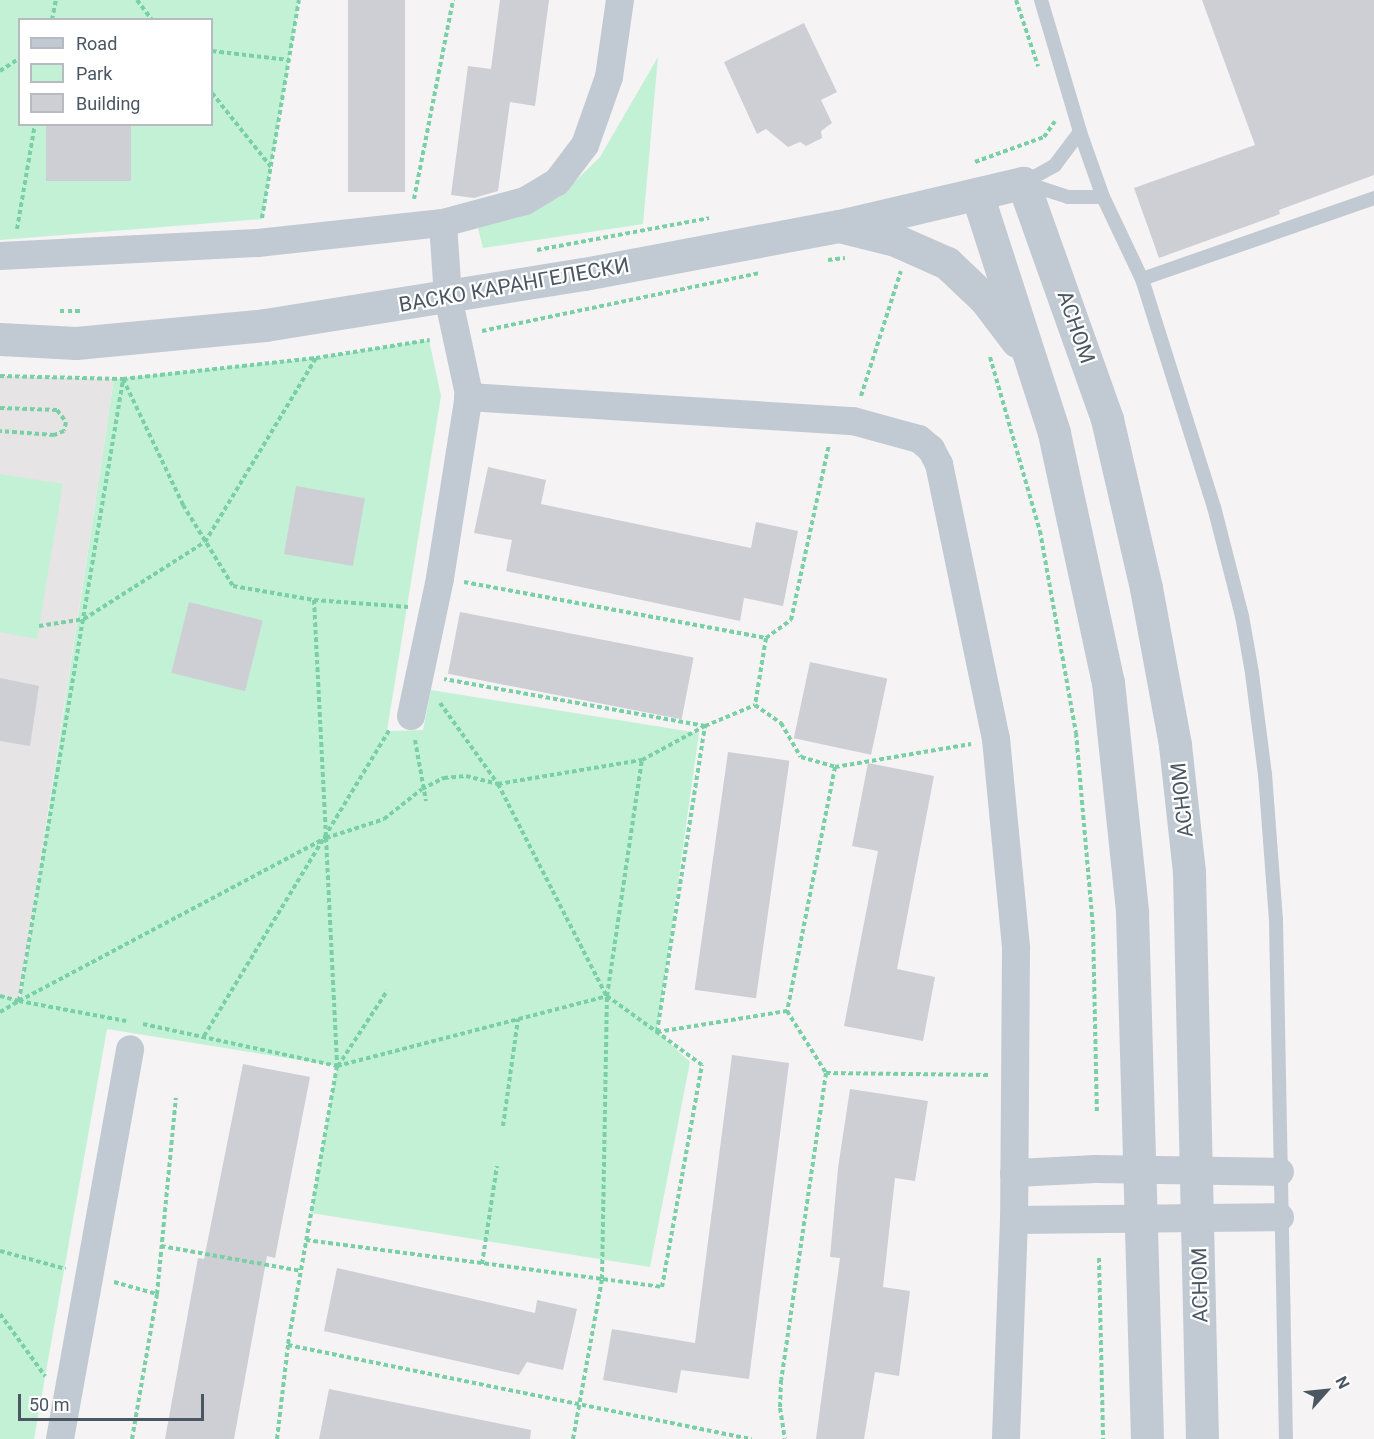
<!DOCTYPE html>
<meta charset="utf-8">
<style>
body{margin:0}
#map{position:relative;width:1374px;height:1439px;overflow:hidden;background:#f5f3f3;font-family:Roboto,sans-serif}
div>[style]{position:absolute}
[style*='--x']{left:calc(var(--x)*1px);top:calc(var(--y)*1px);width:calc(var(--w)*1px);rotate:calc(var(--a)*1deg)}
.education>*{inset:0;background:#e6e4e5}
.green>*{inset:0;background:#c3f1d5}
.building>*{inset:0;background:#cdcfd5;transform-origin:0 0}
.path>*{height:4px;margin-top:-2px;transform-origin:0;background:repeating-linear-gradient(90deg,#7ad0a6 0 4.5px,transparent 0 7.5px)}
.service>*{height:14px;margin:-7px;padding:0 7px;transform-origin:7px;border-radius:7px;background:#c1cad2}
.minor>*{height:28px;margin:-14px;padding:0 14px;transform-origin:14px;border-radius:14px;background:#c1cad2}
.tertiary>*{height:33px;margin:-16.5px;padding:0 16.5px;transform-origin:16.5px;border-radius:16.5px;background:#c1cad2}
span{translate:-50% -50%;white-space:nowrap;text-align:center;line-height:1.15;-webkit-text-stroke:4.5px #fff;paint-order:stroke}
.street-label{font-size:21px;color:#4a5661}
.legend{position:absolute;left:18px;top:18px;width:195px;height:108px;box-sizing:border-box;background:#fff;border:2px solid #b7bbc0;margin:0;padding:8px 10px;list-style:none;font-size:18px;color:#4a5661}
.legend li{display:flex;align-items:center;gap:12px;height:30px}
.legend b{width:30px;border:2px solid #b7bbc0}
.north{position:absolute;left:1296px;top:1361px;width:60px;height:60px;-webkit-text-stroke:4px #fff;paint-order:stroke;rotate:63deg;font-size:16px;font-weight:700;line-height:24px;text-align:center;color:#4a5661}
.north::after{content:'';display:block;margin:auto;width:21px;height:27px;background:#4a5661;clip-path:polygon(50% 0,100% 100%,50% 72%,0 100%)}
.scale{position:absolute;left:18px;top:1394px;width:186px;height:27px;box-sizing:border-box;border:3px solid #4a5661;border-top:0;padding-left:8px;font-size:18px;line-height:21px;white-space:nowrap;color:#4a5661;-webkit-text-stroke:4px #fff;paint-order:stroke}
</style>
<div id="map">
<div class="education">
<i style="clip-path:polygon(0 376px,114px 379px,19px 1001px,0 996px)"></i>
</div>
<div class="green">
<i style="clip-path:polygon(evenodd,0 0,299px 0,262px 219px,0 240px,0 0,20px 20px,212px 20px,212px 124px,20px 124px,20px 20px)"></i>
<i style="clip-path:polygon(658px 57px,643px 224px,483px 248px,478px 228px,558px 198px,600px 157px)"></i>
<i style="clip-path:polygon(429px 340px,441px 396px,387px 731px,423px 730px,431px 690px,699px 733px,657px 1032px,690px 1062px,650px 1267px,311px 1213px,337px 1066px,107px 1029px,34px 1439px,0 1439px,0 996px,20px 1000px,114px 379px,316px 358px)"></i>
<i style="clip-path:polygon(0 474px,63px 484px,37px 639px,0 632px)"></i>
</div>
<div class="building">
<i style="left:348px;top:0;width:57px;height:192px"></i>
<i style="clip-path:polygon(500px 0,549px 0,535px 106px,510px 102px,498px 191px,474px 198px,451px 195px,468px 66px,491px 69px)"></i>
<i style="clip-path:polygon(1202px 0,1374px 0,1374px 175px,1279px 210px,1280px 214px,1159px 258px,1134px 188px,1255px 145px)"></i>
<i style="clip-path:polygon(804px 23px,837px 92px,821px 100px,832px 123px,821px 131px,822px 138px,806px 146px,800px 142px,788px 147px,766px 129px,757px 134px,724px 62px)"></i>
<i style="left:46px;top:124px;width:85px;height:57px"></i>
<i style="clip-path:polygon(488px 467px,546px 480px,541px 504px,751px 548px,756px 522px,798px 531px,783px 606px,744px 598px,740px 621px,506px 571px,512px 540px,474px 533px)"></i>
<i style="left:296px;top:486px;width:70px;height:69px;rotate:10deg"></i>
<i style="left:189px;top:602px;width:76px;height:73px;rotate:14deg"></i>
<i style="left:460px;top:612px;width:238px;height:63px;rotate:11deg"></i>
<i style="left:810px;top:662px;width:79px;height:78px;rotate:12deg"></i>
<i style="clip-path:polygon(0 678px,39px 686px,30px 746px,0 741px)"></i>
<i style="left:728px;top:752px;width:62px;height:240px;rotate:8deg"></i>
<i style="clip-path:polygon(868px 763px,934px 776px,897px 969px,935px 977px,923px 1041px,844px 1026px,878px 851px,852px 846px)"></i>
<i style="clip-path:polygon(732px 1055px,789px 1063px,749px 1379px,681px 1370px,677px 1393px,603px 1380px,612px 1329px,695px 1343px)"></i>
<i style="clip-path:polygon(243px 1064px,310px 1077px,275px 1258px,267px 1256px,234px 1439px,165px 1439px,198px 1258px,204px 1259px)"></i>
<i style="clip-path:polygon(850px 1089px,928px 1101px,915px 1181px,895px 1178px,883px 1287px,910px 1291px,899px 1376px,875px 1372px,864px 1439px,816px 1439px,840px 1258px,830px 1257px,838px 1168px)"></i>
<i style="clip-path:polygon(337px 1268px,535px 1313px,537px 1300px,577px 1309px,563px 1370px,527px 1362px,519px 1375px,324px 1331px)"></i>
<i style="clip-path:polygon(329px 1389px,531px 1430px,530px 1439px,319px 1439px)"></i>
</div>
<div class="path">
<i style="--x:137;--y:0;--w:25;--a:53"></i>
<i style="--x:1016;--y:0;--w:70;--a:71.6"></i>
<i style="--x:52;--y:20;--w:20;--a:-79"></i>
<i style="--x:212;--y:51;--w:78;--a:6.7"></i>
<i style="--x:0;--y:71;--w:24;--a:-33"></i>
<i style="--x:212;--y:93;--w:95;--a:51.4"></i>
<i style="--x:975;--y:162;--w:73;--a:-19.9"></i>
<i style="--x:1044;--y:137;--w:19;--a:-55"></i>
<i style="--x:414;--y:199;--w:203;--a:-78.9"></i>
<i style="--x:262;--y:218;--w:221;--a:-80.4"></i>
<i style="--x:17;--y:229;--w:107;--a:-80.3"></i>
<i style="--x:537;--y:250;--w:175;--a:-10.5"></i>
<i style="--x:828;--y:260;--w:17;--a:-7"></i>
<i style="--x:60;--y:311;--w:23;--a:0"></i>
<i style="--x:482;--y:331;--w:283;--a:-11.8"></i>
<i style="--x:990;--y:357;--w:181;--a:74"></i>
<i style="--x:1040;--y:531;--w:205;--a:79.9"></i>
<i style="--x:1076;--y:733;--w:195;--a:85"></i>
<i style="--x:1093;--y:927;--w:186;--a:88.8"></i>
<i style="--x:0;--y:376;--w:123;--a:1.4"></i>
<i style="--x:123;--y:379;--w:194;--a:-6.2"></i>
<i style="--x:316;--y:358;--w:115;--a:-9"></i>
<i style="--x:123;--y:379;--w:140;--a:64.5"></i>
<i style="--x:183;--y:505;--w:95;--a:58.3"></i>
<i style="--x:233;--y:586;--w:82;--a:9.8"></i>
<i style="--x:314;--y:600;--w:238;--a:87.1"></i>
<i style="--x:326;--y:838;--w:61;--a:-18.1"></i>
<i style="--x:384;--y:819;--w:48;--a:-38.3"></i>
<i style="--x:422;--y:789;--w:25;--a:-27"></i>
<i style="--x:444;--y:778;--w:22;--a:-5"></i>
<i style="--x:466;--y:776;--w:33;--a:14"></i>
<i style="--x:498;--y:784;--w:146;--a:-9.5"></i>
<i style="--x:642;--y:760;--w:72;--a:-28.4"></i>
<i style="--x:705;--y:726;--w:54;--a:-22.8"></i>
<i style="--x:861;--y:396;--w:131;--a:-72.3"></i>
<i style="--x:0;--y:408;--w:57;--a:2"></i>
<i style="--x:57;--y:410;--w:15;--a:53"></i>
<i style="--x:66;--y:422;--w:9;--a:103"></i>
<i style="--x:64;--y:431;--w:11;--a:158"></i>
<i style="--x:54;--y:435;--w:54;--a:-175.8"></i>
<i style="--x:464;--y:582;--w:307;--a:10.5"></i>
<i style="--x:766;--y:638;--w:68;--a:99.3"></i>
<i style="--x:755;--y:705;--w:32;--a:35"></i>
<i style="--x:781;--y:723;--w:39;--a:60"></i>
<i style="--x:801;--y:757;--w:35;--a:16"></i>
<i style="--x:835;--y:767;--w:249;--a:101.1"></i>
<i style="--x:787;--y:1011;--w:73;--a:57.8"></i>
<i style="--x:826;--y:1073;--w:310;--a:98.3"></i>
<i style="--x:781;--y:1380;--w:28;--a:92"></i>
<i style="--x:780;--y:1408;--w:31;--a:81"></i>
<i style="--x:314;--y:600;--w:95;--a:4.2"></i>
<i style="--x:39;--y:626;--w:46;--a:-8.8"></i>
<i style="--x:84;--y:619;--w:143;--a:-32.5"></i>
<i style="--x:205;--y:542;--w:215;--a:-58.9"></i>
<i style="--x:766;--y:638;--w:31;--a:-36"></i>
<i style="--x:791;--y:620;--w:180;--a:-77.8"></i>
<i style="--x:440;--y:703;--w:100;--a:54.4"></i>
<i style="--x:498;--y:784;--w:237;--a:62.9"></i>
<i style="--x:415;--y:740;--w:62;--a:79.8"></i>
<i style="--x:835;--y:767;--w:138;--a:-9.6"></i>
<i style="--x:0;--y:996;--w:20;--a:15"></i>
<i style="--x:19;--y:1001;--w:348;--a:-28"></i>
<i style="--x:326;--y:838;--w:228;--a:87.2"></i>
<i style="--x:19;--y:1001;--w:630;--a:-80.49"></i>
<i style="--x:0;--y:1012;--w:22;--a:-30"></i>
<i style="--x:19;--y:1001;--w:109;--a:10.6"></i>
<i style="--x:143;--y:1024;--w:198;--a:12.2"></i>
<i style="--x:337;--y:1066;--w:283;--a:100"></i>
<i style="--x:288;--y:1345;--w:473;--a:11.5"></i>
<i style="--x:204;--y:1036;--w:359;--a:-58.8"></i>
<i style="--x:337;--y:1066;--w:279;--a:-14.5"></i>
<i style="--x:607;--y:996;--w:62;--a:35.8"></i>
<i style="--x:657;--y:1032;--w:132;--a:-9.2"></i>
<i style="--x:338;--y:1066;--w:90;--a:-56.8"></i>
<i style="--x:826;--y:1073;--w:164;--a:0.7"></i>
<i style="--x:503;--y:1126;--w:108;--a:-82"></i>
<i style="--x:306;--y:1240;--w:359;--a:7.5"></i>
<i style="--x:662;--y:1287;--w:226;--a:-79.8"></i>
<i style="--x:702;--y:1065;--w:56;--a:-143.7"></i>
<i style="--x:657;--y:1032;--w:310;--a:-81.1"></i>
<i style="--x:705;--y:726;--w:265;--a:-169.8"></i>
<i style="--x:161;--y:1246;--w:142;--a:10.1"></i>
<i style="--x:0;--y:1251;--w:68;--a:15.3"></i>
<i style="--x:1099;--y:1258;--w:181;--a:88.7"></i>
<i style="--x:482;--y:1264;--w:99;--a:-81.3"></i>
<i style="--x:114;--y:1282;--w:45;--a:15.6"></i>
<i style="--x:0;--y:1314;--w:77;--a:54"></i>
<i style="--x:132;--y:1439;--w:147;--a:-80.2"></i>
<i style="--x:157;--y:1294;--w:197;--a:-84.5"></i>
<i style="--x:277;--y:1439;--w:95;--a:-83.3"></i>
<i style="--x:573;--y:1439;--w:163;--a:-79.7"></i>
<i style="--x:602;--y:1279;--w:283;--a:-89"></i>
<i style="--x:607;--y:996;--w:239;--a:-81.6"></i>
</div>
<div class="service">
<i style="--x:1041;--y:0;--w:138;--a:73.5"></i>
<i style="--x:1080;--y:132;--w:69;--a:70.5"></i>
<i style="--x:1103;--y:197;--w:91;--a:64.6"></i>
<i style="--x:1142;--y:279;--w:239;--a:72.5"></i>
<i style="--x:1214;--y:507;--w:113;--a:75.6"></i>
<i style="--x:1242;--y:616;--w:58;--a:80"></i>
<i style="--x:1252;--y:673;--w:102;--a:82.7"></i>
<i style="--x:1265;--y:774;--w:146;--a:85.7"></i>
<i style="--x:1276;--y:920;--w:519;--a:88.9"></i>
<i style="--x:1023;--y:183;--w:37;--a:-29"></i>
<i style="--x:1055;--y:165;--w:41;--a:-52.9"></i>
<i style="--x:1025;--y:183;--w:45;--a:18"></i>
<i style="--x:1068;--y:197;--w:35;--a:0"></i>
<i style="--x:1142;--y:279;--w:246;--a:-19.2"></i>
</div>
<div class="minor">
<i style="--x:0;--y:256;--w:258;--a:-2.9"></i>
<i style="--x:258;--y:243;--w:186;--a:-6.2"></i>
<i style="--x:443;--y:223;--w:85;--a:-15"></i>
<i style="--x:525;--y:201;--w:37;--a:-31"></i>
<i style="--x:557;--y:182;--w:46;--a:-52.9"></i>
<i style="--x:585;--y:145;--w:72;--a:-70.6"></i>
<i style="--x:609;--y:77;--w:78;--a:-81.9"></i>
<i style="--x:468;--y:397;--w:386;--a:3.6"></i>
<i style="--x:853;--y:421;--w:68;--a:15.3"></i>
<i style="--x:919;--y:439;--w:16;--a:40"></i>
<i style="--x:931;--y:449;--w:17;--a:62"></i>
<i style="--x:939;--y:464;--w:281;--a:78.3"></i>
<i style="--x:996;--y:739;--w:210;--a:84.5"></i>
<i style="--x:1016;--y:948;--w:272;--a:90.4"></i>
<i style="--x:1014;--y:1220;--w:219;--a:92.1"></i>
<i style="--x:411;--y:716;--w:141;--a:-78.1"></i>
<i style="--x:440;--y:578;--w:186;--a:-81"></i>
<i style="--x:469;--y:394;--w:99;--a:-102.2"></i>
<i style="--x:448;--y:297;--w:74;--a:-93.9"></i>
<i style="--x:1014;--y:1173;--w:82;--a:-2.8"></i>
<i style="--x:1096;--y:1169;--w:184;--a:0.9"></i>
<i style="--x:1014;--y:1220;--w:266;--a:-0.6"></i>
<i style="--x:60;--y:1439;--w:396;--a:-79.8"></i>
</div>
<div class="tertiary">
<i style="--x:977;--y:194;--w:251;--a:72.1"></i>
<i style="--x:1054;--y:433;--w:255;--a:77.8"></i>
<i style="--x:1108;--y:682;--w:231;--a:84"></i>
<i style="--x:1132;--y:912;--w:527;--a:88.37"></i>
<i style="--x:843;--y:227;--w:54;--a:14"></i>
<i style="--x:895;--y:240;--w:57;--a:23.9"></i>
<i style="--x:947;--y:263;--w:52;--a:43.5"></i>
<i style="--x:985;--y:299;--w:53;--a:52.7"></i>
<i style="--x:0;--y:339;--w:76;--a:3"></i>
<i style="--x:76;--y:343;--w:190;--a:-5.4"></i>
<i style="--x:265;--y:325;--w:323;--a:-9.1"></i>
<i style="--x:584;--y:274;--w:259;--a:-10.7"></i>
<i style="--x:839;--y:226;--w:189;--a:-13.2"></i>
<i style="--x:1023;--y:183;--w:251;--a:70.4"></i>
<i style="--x:1107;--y:419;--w:173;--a:77"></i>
<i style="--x:1146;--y:588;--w:160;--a:79.5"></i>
<i style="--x:1175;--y:745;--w:128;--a:83.7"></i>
<i style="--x:1189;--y:872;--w:567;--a:88.69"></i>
</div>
<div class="street-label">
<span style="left:514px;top:285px;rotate:-10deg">ВАСКО КАРАНГЕЛЕСКИ</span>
<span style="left:1076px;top:327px;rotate:71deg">АСНОМ</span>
<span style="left:1182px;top:800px;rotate:-96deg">АСНОМ</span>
<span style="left:1200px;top:1285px;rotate:-91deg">АСНОМ</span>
</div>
<ul class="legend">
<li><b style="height:8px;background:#c1cad2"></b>Road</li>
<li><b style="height:16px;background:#c3f1d5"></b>Park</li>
<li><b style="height:16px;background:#cdcfd5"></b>Building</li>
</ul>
<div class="north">N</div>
<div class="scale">50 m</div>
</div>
